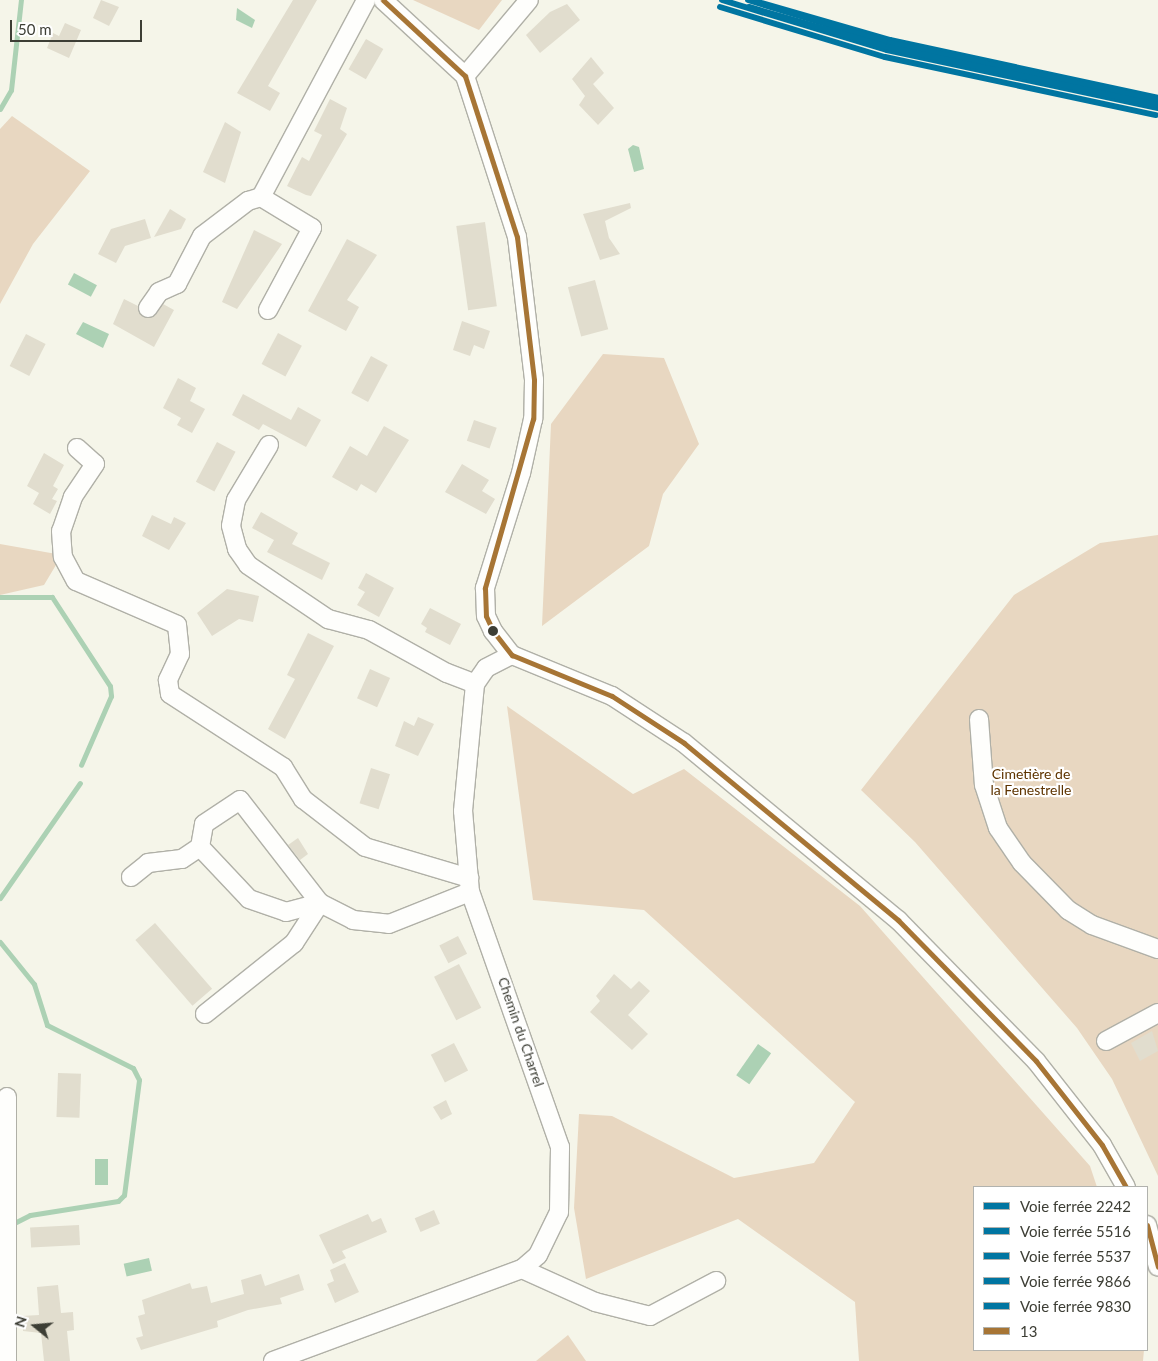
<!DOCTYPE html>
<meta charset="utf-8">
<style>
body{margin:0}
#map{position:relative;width:1158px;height:1361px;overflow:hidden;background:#f5f5e9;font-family:Lato,sans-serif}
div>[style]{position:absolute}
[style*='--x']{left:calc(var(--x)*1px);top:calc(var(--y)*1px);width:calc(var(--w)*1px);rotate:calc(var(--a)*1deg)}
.green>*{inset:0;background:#e8d7c1}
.water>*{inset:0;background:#acd1b4;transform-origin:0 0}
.stream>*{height:5px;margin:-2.5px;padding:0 2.5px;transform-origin:2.5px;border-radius:2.5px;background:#acd1b4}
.building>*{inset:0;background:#e1ddce;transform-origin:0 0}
.roads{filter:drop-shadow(1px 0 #b0b0a7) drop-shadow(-1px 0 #b0b0a7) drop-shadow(0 1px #b0b0a7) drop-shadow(0 -1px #b0b0a7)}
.minor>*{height:18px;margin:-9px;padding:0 9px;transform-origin:9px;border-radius:9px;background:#fefefc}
.bus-1>*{height:5px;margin:-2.5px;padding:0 2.5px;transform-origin:2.5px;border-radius:2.5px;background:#a77535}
.rail-1>*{height:6px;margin:-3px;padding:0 3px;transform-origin:3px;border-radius:3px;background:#0075a1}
.rail-2>*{height:6px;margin:-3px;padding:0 3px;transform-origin:3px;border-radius:3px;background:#0075a1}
.rail-3>*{height:6px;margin:-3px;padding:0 3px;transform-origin:3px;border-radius:3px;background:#0075a1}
.rail-4>*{height:6px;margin:-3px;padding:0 3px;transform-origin:3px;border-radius:3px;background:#0075a1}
.rail-5>*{height:6px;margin:-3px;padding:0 3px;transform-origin:3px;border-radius:3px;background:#0075a1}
.dots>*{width:14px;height:14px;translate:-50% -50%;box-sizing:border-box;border:2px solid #fff;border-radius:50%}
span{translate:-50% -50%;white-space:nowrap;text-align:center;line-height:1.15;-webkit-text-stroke:4.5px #fff;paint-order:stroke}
.park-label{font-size:14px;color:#5e3401}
.street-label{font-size:14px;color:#3d3e35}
.legend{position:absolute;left:973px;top:1186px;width:175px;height:165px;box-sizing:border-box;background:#fff;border:1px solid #b1b2ae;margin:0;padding:6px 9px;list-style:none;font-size:15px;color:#3d3e35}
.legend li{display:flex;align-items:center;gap:10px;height:25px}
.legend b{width:25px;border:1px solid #b1b2ae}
.north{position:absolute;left:10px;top:1301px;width:50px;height:50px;-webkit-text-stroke:4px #fff;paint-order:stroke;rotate:287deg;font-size:14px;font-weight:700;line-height:20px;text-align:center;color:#3d3e35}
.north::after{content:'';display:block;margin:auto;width:18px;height:22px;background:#3d3e35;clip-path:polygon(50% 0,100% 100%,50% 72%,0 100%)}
.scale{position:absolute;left:10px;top:20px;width:132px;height:22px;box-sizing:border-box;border:2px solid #3d3e35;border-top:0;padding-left:6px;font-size:15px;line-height:18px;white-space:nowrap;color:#3d3e35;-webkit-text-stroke:4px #fff;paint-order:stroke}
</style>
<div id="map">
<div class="green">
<i style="clip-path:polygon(413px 0,502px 0,479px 30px)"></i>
<i style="clip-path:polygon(12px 116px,90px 171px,33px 244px,0 304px,0 129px)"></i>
<i style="clip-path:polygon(603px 354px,664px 358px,699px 444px,663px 494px,649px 546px,542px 626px,551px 424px)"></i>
<i style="clip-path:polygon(1158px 535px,1158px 1176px,1112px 1079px,1077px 1028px,915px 842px,861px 790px,1014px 595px,1100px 543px)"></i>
<i style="clip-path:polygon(0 544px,62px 555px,44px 585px,0 595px)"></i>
<i style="clip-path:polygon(507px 706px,633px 794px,684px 769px,860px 906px,1090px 1166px,1097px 1187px,974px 1187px,974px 1350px,1144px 1350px,1143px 1361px,859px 1361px,855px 1302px,738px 1219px,586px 1279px,574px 1208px,579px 1114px,612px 1116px,734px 1178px,814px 1163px,855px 1102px,644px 910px,533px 900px)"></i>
<i style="clip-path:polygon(568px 1335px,586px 1361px,536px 1361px)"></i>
</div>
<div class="water">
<i style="clip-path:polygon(237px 8px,255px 20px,252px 28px,236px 20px)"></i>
<i style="clip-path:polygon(633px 145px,639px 147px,644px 169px,634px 172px,628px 149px)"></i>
<i style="left:74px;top:273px;width:26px;height:13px;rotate:28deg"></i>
<i style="clip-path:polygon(83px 322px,109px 334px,103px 348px,76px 334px)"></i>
<i style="left:758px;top:1044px;width:16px;height:38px;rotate:35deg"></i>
<i style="left:95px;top:1159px;width:13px;height:26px"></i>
<i style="left:149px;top:1258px;width:13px;height:26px;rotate:77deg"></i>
</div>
<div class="stream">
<i style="--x:0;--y:109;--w:22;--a:-60"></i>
<i style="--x:11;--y:90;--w:91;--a:-83.7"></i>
<i style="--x:0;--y:597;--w:52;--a:0"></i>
<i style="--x:52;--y:597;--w:106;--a:56.9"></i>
<i style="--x:110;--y:686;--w:10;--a:84"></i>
<i style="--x:111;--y:696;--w:75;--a:113.5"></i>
<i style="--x:0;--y:898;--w:140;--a:-55.2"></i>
<i style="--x:0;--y:942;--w:54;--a:51"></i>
<i style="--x:34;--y:984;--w:43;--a:72.4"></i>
<i style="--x:47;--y:1025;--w:96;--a:26.6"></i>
<i style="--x:133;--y:1068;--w:13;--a:63"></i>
<i style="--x:139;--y:1080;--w:116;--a:97.4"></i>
<i style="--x:124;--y:1195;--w:8;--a:135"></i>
<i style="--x:118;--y:1201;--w:89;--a:171"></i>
<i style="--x:30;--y:1215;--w:20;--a:153"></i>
</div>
<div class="building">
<i style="clip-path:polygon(101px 0,119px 7px,109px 26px,93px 18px)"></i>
<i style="clip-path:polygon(293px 0,317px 0,268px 86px,280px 93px,270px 111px,237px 93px)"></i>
<i style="clip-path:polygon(567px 4px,580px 20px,540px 53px,526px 35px,550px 12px)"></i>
<i style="clip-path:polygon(65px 23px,81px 30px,69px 58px,47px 48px,53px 33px,59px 36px)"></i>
<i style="left:366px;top:39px;width:20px;height:35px;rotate:30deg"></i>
<i style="clip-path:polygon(591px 57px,604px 73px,593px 84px,614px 108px,598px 125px,579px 105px,585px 96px,572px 79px)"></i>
<i style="clip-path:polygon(330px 99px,347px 108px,340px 129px,347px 134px,311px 196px,306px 195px,287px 186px,302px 157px,309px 161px,322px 135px,314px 131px)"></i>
<i style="clip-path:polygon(225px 122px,241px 132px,225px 183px,203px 172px)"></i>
<i style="clip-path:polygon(630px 203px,631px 208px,605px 221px,609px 238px,620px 254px,600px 260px,583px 214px)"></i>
<i style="clip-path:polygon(170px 209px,186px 219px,181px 229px,154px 237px)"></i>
<i style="clip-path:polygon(145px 219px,151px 238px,125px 246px,116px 263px,98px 254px,111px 229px)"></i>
<i style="left:485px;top:222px;width:85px;height:29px;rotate:82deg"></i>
<i style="clip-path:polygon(254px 230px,282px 244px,237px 309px,222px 302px)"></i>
<i style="clip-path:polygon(347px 239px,377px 255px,347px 300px,359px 307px,346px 331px,308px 311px)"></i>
<i style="left:595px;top:280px;width:51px;height:28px;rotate:75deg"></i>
<i style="clip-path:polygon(124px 299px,138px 306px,147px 318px,163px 304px,174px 310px,154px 347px,113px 324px)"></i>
<i style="clip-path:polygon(462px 321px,490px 331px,484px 349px,474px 345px,470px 356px,453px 350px)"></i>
<i style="left:278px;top:333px;width:27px;height:35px;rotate:28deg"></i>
<i style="left:26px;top:334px;width:22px;height:36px;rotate:27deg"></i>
<i style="left:371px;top:356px;width:19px;height:42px;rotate:28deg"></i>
<i style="clip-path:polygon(178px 378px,196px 388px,190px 401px,205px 409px,192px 433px,177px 425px,181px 418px,163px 408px)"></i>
<i style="clip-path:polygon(243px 394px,291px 420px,298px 407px,321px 420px,306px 447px,263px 424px,259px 430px,232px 415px)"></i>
<i style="left:474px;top:420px;width:24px;height:22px;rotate:19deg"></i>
<i style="clip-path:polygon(384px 426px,409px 440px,376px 493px,361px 484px,357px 491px,332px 477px,350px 446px,367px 456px)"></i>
<i style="left:217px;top:442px;width:21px;height:45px;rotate:28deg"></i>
<i style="clip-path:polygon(44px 453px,64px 465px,53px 486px,58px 489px,52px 499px,57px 501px,50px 514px,33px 504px,39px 493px,27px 486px)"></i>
<i style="clip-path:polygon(462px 464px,489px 480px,482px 491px,495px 499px,486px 514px,445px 492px)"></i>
<i style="clip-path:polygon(261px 512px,298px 533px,292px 544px,330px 563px,322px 580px,267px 552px,274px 540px,252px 528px)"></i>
<i style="clip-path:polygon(152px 515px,171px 524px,174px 517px,186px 523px,169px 550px,142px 536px)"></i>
<i style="clip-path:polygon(366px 573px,394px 588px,379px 617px,357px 605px,365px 592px,358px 588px)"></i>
<i style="clip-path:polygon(227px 589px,259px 596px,253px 622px,239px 619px,212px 636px,197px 613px)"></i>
<i style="clip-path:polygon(430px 608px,461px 624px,450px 645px,425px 632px,427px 628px,421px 624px)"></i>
<i style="clip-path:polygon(308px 633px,334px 646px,285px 739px,268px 729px,295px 679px,287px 675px)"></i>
<i style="left:370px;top:669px;width:22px;height:32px;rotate:24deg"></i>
<i style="clip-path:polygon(418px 717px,434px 724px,418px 756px,395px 746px,404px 721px,414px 726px)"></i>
<i style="left:371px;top:768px;width:20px;height:37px;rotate:18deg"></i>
<i style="clip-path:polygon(298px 838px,308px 854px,300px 860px,288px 845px)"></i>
<i style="left:155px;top:923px;width:87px;height:26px;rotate:49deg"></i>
<i style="left:458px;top:936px;width:20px;height:21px;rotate:63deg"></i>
<i style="left:459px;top:964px;width:49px;height:28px;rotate:63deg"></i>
<i style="clip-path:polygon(614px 974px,631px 989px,639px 981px,650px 991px,628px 1015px,648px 1034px,632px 1050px,590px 1012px,600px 1001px,596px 996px)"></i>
<i style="clip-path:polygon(1152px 1031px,1158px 1051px,1140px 1061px,1131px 1043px)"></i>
<i style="left:454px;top:1043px;width:31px;height:26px;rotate:63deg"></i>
<i style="left:58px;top:1073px;width:23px;height:44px;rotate:2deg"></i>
<i style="clip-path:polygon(446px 1100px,452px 1114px,441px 1120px,433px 1107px)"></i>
<i style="left:434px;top:1210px;width:15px;height:21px;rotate:67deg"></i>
<i style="clip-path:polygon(368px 1214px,372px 1222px,381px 1218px,387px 1232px,342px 1251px,346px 1258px,333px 1264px,319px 1235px)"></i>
<i style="left:79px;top:1225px;width:20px;height:49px;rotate:87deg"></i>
<i style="clip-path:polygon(345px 1263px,359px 1292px,335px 1303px,327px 1284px,334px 1281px,330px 1270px)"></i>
<i style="clip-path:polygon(261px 1274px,265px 1286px,299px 1274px,304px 1290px,280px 1298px,282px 1304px,248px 1310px,217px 1321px,218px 1327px,141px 1350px,136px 1338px,143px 1336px,138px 1316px,145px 1314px,142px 1300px,190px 1283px,192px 1289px,207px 1286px,211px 1303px,244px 1294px,241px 1280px)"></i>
<i style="clip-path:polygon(58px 1285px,61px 1313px,73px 1312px,74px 1330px,67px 1331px,70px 1361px,44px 1361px,41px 1333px,23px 1331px,22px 1316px,39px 1315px,37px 1287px)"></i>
</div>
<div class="roads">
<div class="minor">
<i style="--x:383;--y:0;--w:112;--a:42.8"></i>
<i style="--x:465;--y:76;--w:169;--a:72.1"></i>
<i style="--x:517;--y:237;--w:144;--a:83.2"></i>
<i style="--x:534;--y:380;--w:39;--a:91"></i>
<i style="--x:533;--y:419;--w:55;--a:102.5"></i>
<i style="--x:521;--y:473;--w:121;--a:107.4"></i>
<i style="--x:485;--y:588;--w:28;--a:88"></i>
<i style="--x:486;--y:616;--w:17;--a:65"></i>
<i style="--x:493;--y:631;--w:31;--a:52"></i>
<i style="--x:512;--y:655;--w:108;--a:22.3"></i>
<i style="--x:612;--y:696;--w:86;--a:33.1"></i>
<i style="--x:684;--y:743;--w:278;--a:39.6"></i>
<i style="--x:898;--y:920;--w:197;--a:45.6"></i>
<i style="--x:1036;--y:1061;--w:107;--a:51.8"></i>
<i style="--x:1102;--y:1145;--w:48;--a:60.3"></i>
<i style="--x:465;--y:76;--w:99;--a:-49.9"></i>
<i style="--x:148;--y:308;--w:19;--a:-55"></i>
<i style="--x:159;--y:292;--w:20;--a:-24"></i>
<i style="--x:177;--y:284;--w:54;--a:-62.5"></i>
<i style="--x:202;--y:236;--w:58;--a:-37.3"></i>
<i style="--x:248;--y:201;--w:14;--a:-17"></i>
<i style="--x:268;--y:310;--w:93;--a:-61.8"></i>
<i style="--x:312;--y:228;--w:60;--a:-148.7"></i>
<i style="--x:261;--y:197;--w:223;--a:-61.9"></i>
<i style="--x:269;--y:445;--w:64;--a:121"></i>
<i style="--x:236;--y:500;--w:26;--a:101"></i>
<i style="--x:231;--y:526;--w:24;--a:75"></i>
<i style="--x:237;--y:549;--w:19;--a:55"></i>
<i style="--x:248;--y:565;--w:97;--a:34"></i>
<i style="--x:328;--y:619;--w:42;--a:15"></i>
<i style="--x:369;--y:630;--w:89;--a:28.9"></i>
<i style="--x:447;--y:673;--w:30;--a:21"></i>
<i style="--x:77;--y:448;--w:24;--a:42"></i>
<i style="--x:95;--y:464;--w:40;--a:124"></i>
<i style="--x:73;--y:497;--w:36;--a:109"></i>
<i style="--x:61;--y:531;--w:26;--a:86"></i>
<i style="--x:63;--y:557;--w:27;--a:62"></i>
<i style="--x:76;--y:581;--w:110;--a:23.5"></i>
<i style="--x:177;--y:625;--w:29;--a:84"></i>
<i style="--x:180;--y:654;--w:29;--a:115"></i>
<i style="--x:168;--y:680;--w:14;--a:82"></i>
<i style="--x:170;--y:694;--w:135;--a:32.9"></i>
<i style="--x:283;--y:767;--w:38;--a:58"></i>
<i style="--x:303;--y:799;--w:78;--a:37.7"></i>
<i style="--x:365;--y:847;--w:109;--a:16.6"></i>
<i style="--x:979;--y:719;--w:66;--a:85.7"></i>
<i style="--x:984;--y:785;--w:45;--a:72"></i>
<i style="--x:998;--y:828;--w:42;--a:55.6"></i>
<i style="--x:1022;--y:863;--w:66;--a:45.6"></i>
<i style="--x:1068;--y:910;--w:28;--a:32"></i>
<i style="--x:1092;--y:925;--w:70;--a:20"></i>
<i style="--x:200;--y:847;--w:71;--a:46.7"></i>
<i style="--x:249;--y:899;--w:39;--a:19"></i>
<i style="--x:286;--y:912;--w:35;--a:-15"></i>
<i style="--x:131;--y:877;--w:22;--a:-39"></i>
<i style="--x:148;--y:863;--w:34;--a:-7"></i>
<i style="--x:182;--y:859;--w:22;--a:-34"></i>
<i style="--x:200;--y:847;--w:23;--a:-80"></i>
<i style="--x:204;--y:824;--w:43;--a:-33.7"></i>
<i style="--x:240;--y:800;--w:130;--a:52.2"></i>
<i style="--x:320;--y:903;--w:37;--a:27"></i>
<i style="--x:353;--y:920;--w:36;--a:6"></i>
<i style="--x:389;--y:924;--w:87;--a:-21.6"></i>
<i style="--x:205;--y:1014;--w:114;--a:-38.6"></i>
<i style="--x:294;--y:943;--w:48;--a:-57"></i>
<i style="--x:1106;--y:1041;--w:59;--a:-28.3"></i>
<i style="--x:1147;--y:1225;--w:43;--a:75.3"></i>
<i style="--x:522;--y:1269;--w:80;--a:24.3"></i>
<i style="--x:595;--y:1302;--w:57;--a:14.3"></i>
<i style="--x:650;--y:1316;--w:75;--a:-27.9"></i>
<i style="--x:7;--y:1361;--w:264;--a:-90"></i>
<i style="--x:273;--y:1361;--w:265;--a:-20.3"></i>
<i style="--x:522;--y:1269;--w:21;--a:-41"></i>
<i style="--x:538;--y:1255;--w:48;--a:-64"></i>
<i style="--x:559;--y:1212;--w:65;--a:-89.1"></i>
<i style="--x:560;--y:1147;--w:270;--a:-109.4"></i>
<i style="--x:470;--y:892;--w:81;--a:-94.9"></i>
<i style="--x:463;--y:811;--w:128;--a:-84.6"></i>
<i style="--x:475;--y:684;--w:19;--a:-55"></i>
<i style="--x:486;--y:668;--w:29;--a:-27"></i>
</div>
</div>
<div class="bus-1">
<i style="--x:383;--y:0;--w:112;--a:42.8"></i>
<i style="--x:465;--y:76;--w:169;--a:72.1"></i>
<i style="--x:517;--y:237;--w:144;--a:83.2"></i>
<i style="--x:534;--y:380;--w:39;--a:91"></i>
<i style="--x:533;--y:419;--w:176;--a:105.9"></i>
<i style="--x:485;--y:588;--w:28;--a:88"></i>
<i style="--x:486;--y:616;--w:17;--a:65"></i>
<i style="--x:493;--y:631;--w:31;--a:52"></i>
<i style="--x:512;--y:655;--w:108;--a:22.3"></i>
<i style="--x:612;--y:696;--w:86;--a:33.1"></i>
<i style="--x:684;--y:743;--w:278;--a:39.6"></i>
<i style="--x:898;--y:920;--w:197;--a:45.6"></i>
<i style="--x:1036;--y:1061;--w:107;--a:51.8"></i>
<i style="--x:1102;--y:1145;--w:48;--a:60.3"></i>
<i style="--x:1147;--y:1225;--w:43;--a:75.3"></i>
</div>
<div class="rail-1">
<i style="--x:722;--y:0;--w:172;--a:16.9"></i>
<i style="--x:887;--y:50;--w:277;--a:12.1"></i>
</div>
<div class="rail-2">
<i style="--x:720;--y:7;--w:172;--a:16.9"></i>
<i style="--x:885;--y:57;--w:277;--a:12.1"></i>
</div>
<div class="rail-3">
<i style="--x:751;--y:0;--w:145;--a:16.1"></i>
<i style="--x:890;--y:40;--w:274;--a:12.2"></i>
</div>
<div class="rail-4">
<i style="--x:748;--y:0;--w:147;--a:17"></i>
<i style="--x:889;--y:43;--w:275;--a:12"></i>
</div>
<div class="rail-5">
<i style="--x:749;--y:7;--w:145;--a:16.1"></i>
<i style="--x:888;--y:47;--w:274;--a:12.2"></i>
</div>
<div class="dots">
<i style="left:493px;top:631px;background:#3d3e35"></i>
</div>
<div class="park-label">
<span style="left:1031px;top:782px">Cimetière de<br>la Fenestrelle</span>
</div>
<div class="street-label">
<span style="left:521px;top:1032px;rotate:71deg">Chemin du Charrel</span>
</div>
<ul class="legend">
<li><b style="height:6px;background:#0075a1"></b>Voie ferrée 2242</li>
<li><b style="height:6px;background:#0075a1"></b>Voie ferrée 5516</li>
<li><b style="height:6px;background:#0075a1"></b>Voie ferrée 5537</li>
<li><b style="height:6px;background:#0075a1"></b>Voie ferrée 9866</li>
<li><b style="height:6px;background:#0075a1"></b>Voie ferrée 9830</li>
<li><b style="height:6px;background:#a77535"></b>13</li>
</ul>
<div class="north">N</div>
<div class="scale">50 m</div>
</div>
